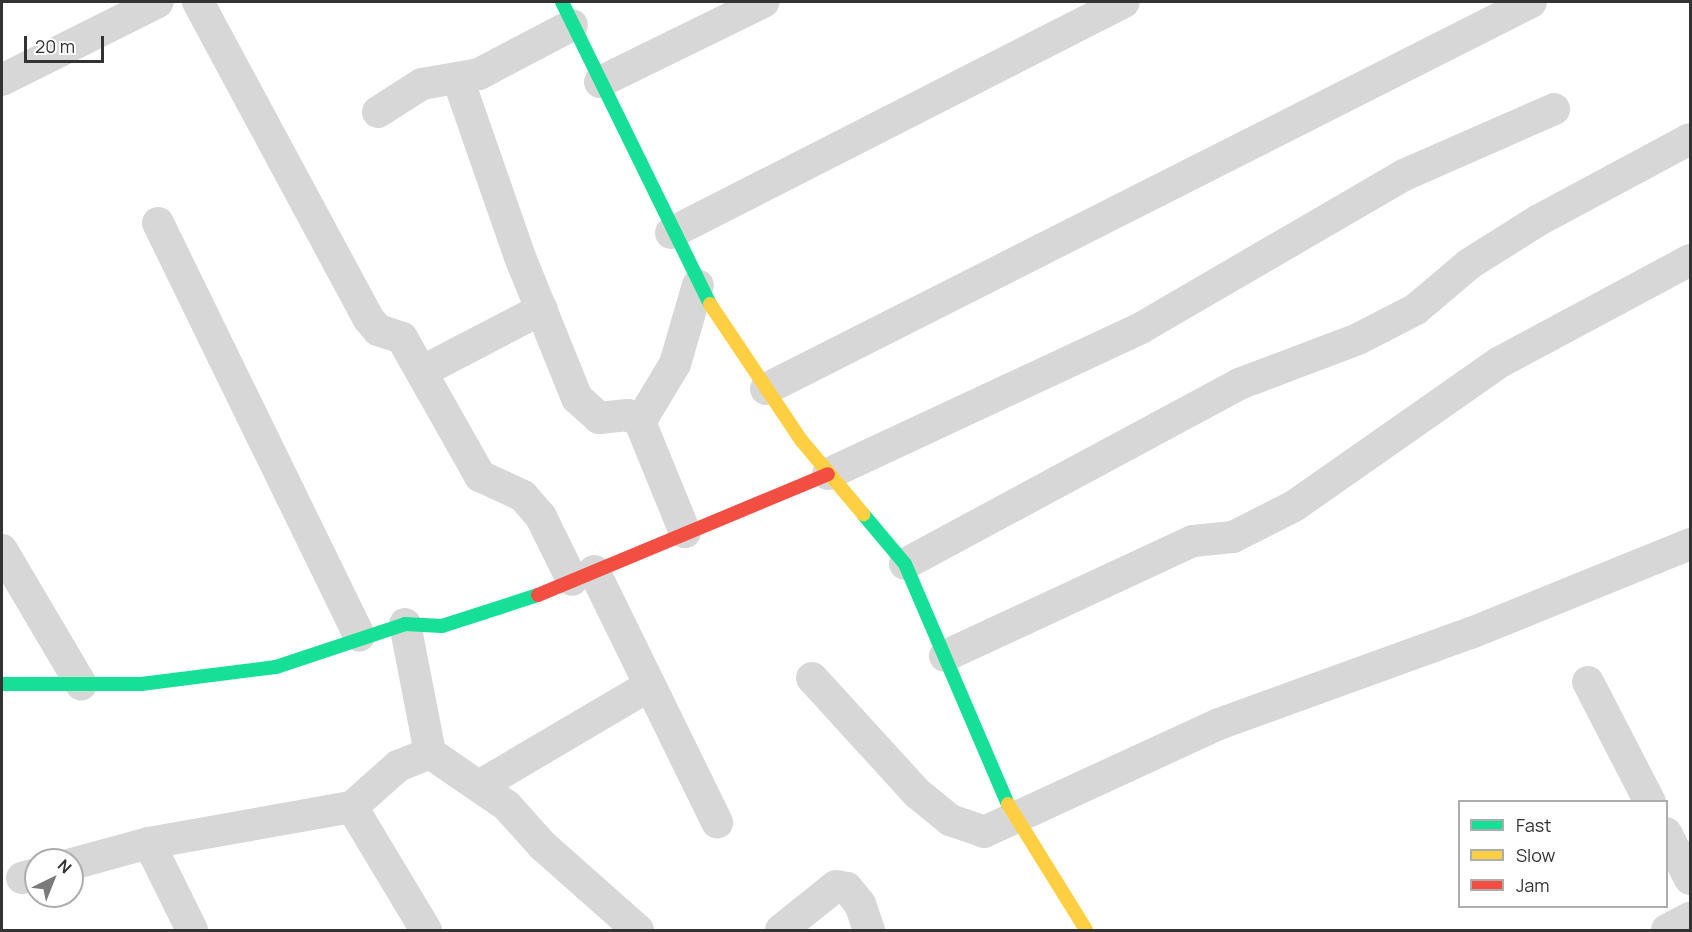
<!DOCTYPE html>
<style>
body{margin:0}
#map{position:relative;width:1692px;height:932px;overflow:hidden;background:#fff;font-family:Manrope,sans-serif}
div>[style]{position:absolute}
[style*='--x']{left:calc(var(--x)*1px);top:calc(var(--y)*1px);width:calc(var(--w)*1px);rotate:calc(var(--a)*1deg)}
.street>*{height:32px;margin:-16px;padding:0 16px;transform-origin:16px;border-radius:16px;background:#d7d7d7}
.fast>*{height:14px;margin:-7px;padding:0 7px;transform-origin:7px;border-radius:7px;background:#16e098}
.slow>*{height:14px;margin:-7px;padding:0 7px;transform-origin:7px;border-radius:7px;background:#ffcf43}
.jam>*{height:14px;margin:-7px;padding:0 7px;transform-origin:7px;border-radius:7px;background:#f24e42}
span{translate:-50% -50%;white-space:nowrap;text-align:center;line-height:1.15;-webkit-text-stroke:6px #fff;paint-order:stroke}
.frame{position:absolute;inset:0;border:3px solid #333;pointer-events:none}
.legend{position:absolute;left:1458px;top:800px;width:210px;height:108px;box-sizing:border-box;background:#fff;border:2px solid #adadad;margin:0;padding:8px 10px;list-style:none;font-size:18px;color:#333}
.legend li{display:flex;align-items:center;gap:12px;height:30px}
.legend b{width:30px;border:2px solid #adadad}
.north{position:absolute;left:24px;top:848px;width:60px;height:60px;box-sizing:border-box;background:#fff;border:2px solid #adadad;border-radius:50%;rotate:43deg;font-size:16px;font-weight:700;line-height:24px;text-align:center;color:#333}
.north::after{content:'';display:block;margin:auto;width:21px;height:27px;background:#7a7a7a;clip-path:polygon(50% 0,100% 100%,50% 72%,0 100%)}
.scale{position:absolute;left:24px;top:36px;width:80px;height:27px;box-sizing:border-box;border:3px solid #333;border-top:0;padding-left:8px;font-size:18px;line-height:21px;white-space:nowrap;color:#333;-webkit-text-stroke:4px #fff;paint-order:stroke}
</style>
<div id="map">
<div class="street">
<i style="--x:198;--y:2;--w:359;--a:61.7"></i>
<i style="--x:368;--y:318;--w:16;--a:50"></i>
<i style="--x:378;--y:330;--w:25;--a:18"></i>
<i style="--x:402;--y:338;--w:159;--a:60.5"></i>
<i style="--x:480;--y:476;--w:47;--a:24.9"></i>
<i style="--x:523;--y:496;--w:28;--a:49"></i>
<i style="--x:541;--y:517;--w:70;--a:63.8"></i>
<i style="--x:458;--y:79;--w:188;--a:70.8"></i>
<i style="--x:520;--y:257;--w:152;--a:68"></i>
<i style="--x:577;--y:398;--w:30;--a:42"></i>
<i style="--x:599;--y:418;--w:29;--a:-6"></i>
<i style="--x:628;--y:415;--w:14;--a:30"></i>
<i style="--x:640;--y:422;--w:119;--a:67.8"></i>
<i style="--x:2;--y:80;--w:174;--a:-26.6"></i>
<i style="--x:600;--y:82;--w:182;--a:-26.1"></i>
<i style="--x:378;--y:112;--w:52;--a:-32.5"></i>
<i style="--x:422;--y:84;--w:58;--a:-10"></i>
<i style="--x:479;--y:74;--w:105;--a:-27.8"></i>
<i style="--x:158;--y:223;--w:459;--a:64"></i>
<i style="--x:671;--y:233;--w:508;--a:-27.02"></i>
<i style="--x:423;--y:371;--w:134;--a:-27.5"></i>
<i style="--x:766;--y:389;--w:857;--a:-26.83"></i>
<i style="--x:640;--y:422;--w:68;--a:-58.9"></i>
<i style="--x:675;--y:364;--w:82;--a:-73.8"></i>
<i style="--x:828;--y:474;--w:345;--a:-25"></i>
<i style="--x:1141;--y:328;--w:304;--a:-30.2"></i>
<i style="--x:1404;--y:175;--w:164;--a:-23.7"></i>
<i style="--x:2;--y:550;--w:156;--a:59.5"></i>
<i style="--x:905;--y:564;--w:379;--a:-28.3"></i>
<i style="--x:1239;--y:384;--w:127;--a:-20.7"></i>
<i style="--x:1358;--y:339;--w:65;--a:-27.3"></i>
<i style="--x:1416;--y:309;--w:70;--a:-40.3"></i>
<i style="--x:1469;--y:264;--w:83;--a:-32.2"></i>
<i style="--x:1539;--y:220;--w:171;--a:-28.2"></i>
<i style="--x:594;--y:571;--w:280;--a:63.9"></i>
<i style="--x:405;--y:624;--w:131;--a:79"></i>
<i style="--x:430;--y:753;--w:93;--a:34.5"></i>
<i style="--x:507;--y:806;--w:54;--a:48"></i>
<i style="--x:543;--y:846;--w:127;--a:41.5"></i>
<i style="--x:945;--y:656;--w:273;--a:-24.9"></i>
<i style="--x:1193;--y:541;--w:40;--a:-5.7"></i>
<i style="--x:1233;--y:537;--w:68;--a:-26.9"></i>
<i style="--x:1294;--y:506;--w:251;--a:-35"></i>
<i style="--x:1500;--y:362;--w:216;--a:-28.2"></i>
<i style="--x:812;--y:678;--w:156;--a:47.6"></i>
<i style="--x:917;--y:793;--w:43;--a:39.3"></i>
<i style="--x:950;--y:820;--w:36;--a:19"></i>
<i style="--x:984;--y:832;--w:259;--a:-24.7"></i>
<i style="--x:1219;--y:724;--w:268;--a:-19.9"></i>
<i style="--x:1471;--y:633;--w:236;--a:-22.1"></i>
<i style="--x:1588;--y:682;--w:135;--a:62.7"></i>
<i style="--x:479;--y:786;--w:195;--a:-30.5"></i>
<i style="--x:352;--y:807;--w:144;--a:59"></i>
<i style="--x:1666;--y:833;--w:52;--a:62.4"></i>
<i style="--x:149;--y:843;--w:97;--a:63.7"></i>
<i style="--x:72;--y:864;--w:80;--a:-15.3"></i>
<i style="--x:149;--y:843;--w:206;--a:-10.1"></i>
<i style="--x:352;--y:807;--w:62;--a:-41.7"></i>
<i style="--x:398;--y:766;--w:35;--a:-22"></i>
<i style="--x:22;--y:878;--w:15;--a:-16"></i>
<i style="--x:781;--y:930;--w:70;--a:-38.7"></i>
<i style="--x:836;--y:886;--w:11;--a:10"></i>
<i style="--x:847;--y:888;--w:21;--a:51"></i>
<i style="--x:860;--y:904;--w:28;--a:71"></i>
<i style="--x:1667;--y:930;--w:26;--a:-28"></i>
</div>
<div class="fast">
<i style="--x:562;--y:2;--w:336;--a:63.9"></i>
<i style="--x:863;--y:514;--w:65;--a:50"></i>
<i style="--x:905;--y:564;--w:261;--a:66.8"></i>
<i style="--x:2;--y:684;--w:139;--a:0"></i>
<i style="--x:141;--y:684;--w:136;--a:-7.2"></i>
<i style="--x:276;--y:667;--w:136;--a:-18.4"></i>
<i style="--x:405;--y:624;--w:37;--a:3"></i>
<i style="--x:442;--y:626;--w:101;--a:-17.9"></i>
</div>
<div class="slow">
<i style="--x:710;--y:304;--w:164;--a:56.2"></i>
<i style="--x:801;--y:440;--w:97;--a:50"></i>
<i style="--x:1008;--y:804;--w:148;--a:58.2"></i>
</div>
<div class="jam">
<i style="--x:538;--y:595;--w:314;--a:-22.6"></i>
</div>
<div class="frame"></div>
<ul class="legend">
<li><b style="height:8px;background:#16e098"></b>Fast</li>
<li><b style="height:8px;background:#ffcf43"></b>Slow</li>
<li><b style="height:8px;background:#f24e42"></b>Jam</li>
</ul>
<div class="north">N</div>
<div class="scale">20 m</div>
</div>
